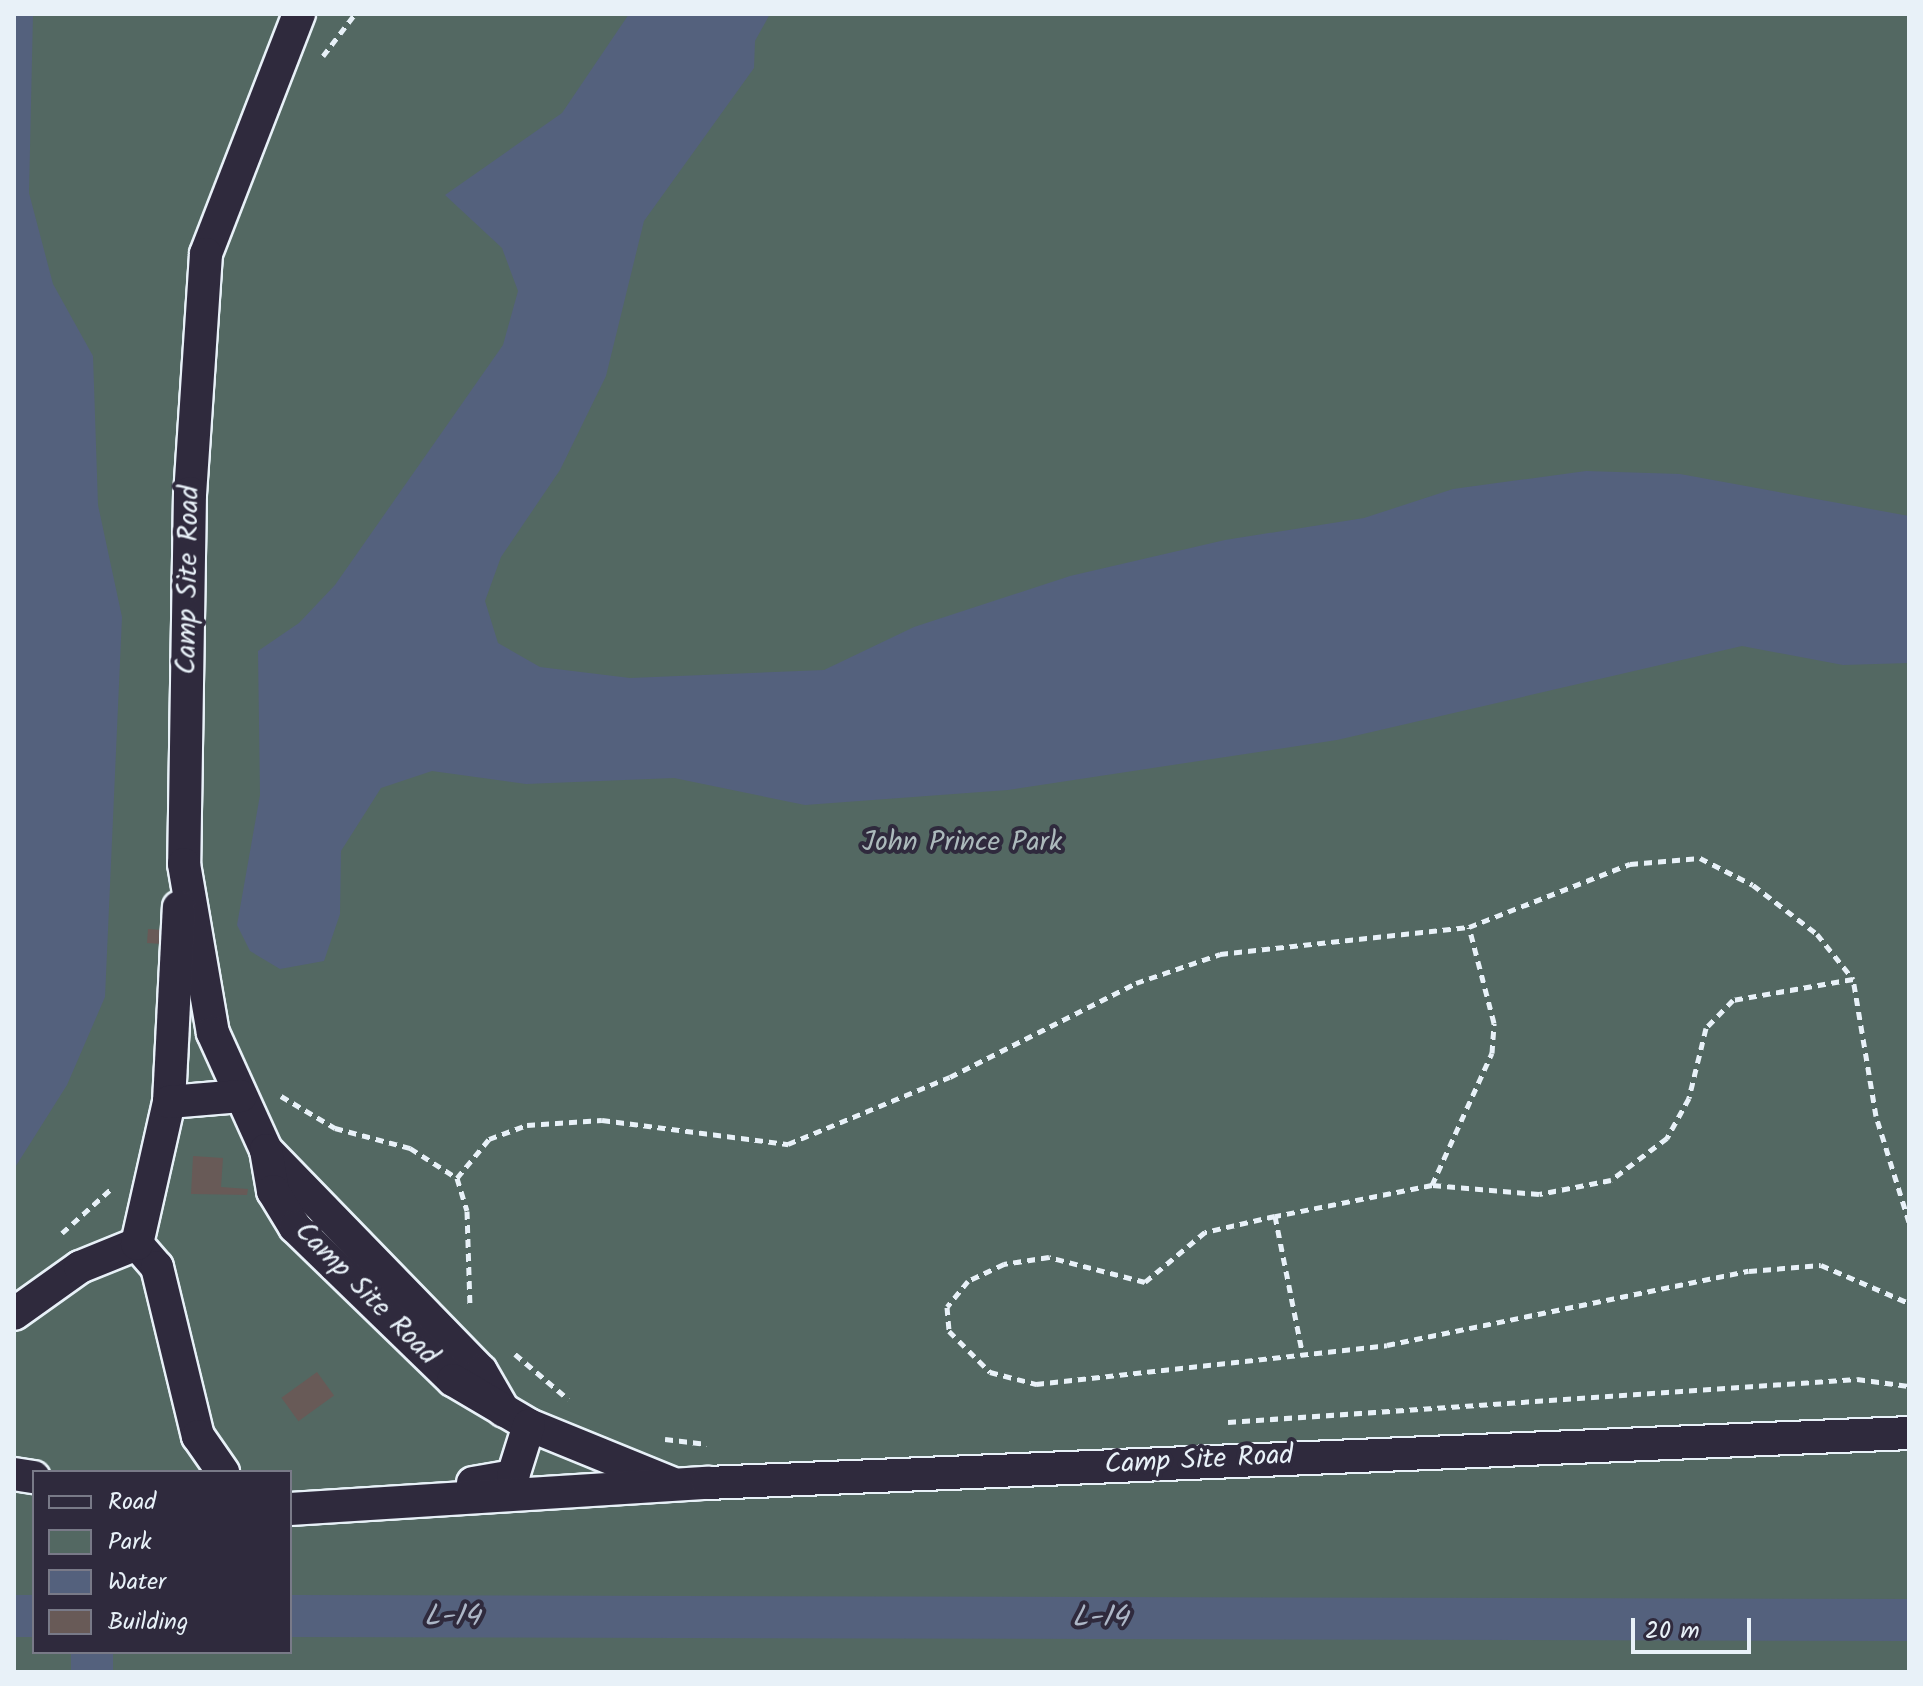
<!DOCTYPE html>
<style>
body{margin:0}
#map{position:relative;width:1923px;height:1686px;overflow:hidden;background:#403845;font-family:Kalam,sans-serif}
div>[style]{position:absolute}
[style*='--x']{left:calc(var(--x)*1px);top:calc(var(--y)*1px);width:calc(var(--w)*1px);rotate:calc(var(--a)*1deg)}
.green>*{inset:0;background:#536862}
.water>*{inset:0;background:#54617d}
.canal>*{height:42px;margin:-21px;padding:0 21px;transform-origin:21px;border-radius:21px;background:#54617d}
.building>*{inset:0;background:#685a57;transform-origin:0 0}
.path>*{height:5px;margin-top:-2.5px;transform-origin:0;background:repeating-linear-gradient(90deg,#e8f1f8 0 8px,transparent 0 14px)}
.roads{filter:drop-shadow(2px 0 #e8f1f8) drop-shadow(-2px 0 #e8f1f8) drop-shadow(0 2px #e8f1f8) drop-shadow(0 -2px #e8f1f8)}
.minor>*{height:32px;margin:-16px;padding:0 16px;transform-origin:16px;border-radius:16px;background:#2f2a3d}
span{translate:-50% -50%;white-space:nowrap;text-align:center;line-height:1.15;-webkit-text-stroke:8px #2f2a3d;paint-order:stroke}
.street-label{font-size:28px;color:#e8f1f8}
.park-label{font-size:28px;color:#acbabc}
.water-label{font-size:30px;color:#adb7c7;font-style:italic}
.frame{position:absolute;inset:0;border:16px solid #e8f1f8;pointer-events:none}
.legend{position:absolute;left:32px;top:1470px;width:260px;height:184px;box-sizing:border-box;background:#2f2a3d;border:2px solid #797a88;margin:0;padding:10px 14px;list-style:none;font-size:24px;color:#e8f1f8}
.legend li{display:flex;align-items:center;gap:16px;height:40px}
.legend b{width:40px;border:2px solid #797a88}
.scale{position:absolute;left:1631px;top:1618px;width:120px;height:36px;box-sizing:border-box;border:4px solid #e8f1f8;border-top:0;padding-left:10px;font-size:24px;line-height:28px;white-space:nowrap;color:#e8f1f8;-webkit-text-stroke:6px #2f2a3d;paint-order:stroke}
</style>
<div id="map">
<div class="green">
<i style="clip-path:polygon(evenodd,14px 14px,1909px 14px,1909px 1672px,14px 1672px,14px 14px,34px 1472px,290px 1472px,290px 1652px,34px 1652px,34px 1472px)"></i>
</div>
<div class="water">
<i style="clip-path:polygon(14px 14px,33px 14px,29px 193px,53px 284px,93px 356px,98px 505px,122px 617px,105px 997px,67px 1085px,14px 1169px)"></i>
<i style="clip-path:polygon(629px 14px,770px 14px,755px 41px,754px 68px,644px 221px,606px 376px,560px 470px,501px 557px,485px 601px,498px 643px,540px 667px,630px 678px,824px 670px,914px 627px,1070px 576px,1225px 540px,1364px 518px,1453px 489px,1586px 471px,1680px 474px,1909px 516px,1909px 663px,1843px 665px,1742px 646px,1337px 740px,1008px 790px,805px 805px,674px 778px,526px 784px,432px 771px,381px 788px,341px 851px,340px 914px,324px 961px,280px 969px,250px 951px,237px 925px,260px 795px,258px 651px,299px 623px,335px 585px,503px 345px,518px 291px,502px 248px,445px 195px,562px 113px)"></i>
</div>
<div class="canal">
<i style="--x:14;--y:1616;--w:20;--a:0"></i>
<i style="--x:290;--y:1616;--w:1619;--a:0.14"></i>
<i style="--x:92;--y:1652;--w:20;--a:90"></i>
</div>
<div class="building">
<i style="left:148px;top:929px;width:15px;height:14px;rotate:4deg"></i>
<i style="clip-path:polygon(193px 1156px,223px 1158px,221px 1187px,248px 1189px,247px 1195px,191px 1194px)"></i>
<i style="left:317px;top:1372px;width:29px;height:44px;rotate:54deg"></i>
</div>
<div class="path">
<i style="--x:323;--y:56;--w:53;--a:-52.7"></i>
<i style="--x:281;--y:1096;--w:63;--a:30.7"></i>
<i style="--x:335;--y:1128;--w:78;--a:14.9"></i>
<i style="--x:410;--y:1148;--w:56;--a:32.6"></i>
<i style="--x:457;--y:1178;--w:34;--a:73"></i>
<i style="--x:467;--y:1211;--w:95;--a:88.2"></i>
<i style="--x:457;--y:1178;--w:50;--a:-50.6"></i>
<i style="--x:489;--y:1139;--w:40;--a:-20.2"></i>
<i style="--x:527;--y:1125;--w:75;--a:-3.8"></i>
<i style="--x:602;--y:1120;--w:188;--a:7.4"></i>
<i style="--x:788;--y:1144;--w:175;--a:-22.5"></i>
<i style="--x:950;--y:1077;--w:208;--a:-26.8"></i>
<i style="--x:1136;--y:983;--w:89;--a:-19"></i>
<i style="--x:1220;--y:954;--w:250;--a:-6.2"></i>
<i style="--x:1469;--y:927;--w:173;--a:-21.4"></i>
<i style="--x:1630;--y:864;--w:70;--a:-4.9"></i>
<i style="--x:1700;--y:858;--w:59;--a:27"></i>
<i style="--x:1753;--y:885;--w:81;--a:37.4"></i>
<i style="--x:1817;--y:934;--w:58;--a:51.3"></i>
<i style="--x:1432;--y:1185;--w:145;--a:-65.6"></i>
<i style="--x:1492;--y:1053;--w:30;--a:-86"></i>
<i style="--x:1494;--y:1023;--w:99;--a:-104.6"></i>
<i style="--x:1275;--y:1216;--w:143;--a:78.7"></i>
<i style="--x:1909;--y:1222;--w:111;--a:-107.3"></i>
<i style="--x:1876;--y:1116;--w:139;--a:-99.5"></i>
<i style="--x:1853;--y:979;--w:122;--a:170.1"></i>
<i style="--x:1733;--y:1000;--w:39;--a:134"></i>
<i style="--x:1706;--y:1028;--w:72;--a:103.7"></i>
<i style="--x:1689;--y:1098;--w:46;--a:118.8"></i>
<i style="--x:1667;--y:1138;--w:70;--a:143.1"></i>
<i style="--x:1611;--y:1180;--w:73;--a:169"></i>
<i style="--x:1539;--y:1194;--w:107;--a:-175.2"></i>
<i style="--x:1432;--y:1185;--w:160;--a:168.8"></i>
<i style="--x:1275;--y:1216;--w:72;--a:167.1"></i>
<i style="--x:1205;--y:1232;--w:78;--a:140.2"></i>
<i style="--x:1145;--y:1282;--w:99;--a:-165.4"></i>
<i style="--x:1049;--y:1257;--w:46;--a:171.2"></i>
<i style="--x:1004;--y:1264;--w:40;--a:155"></i>
<i style="--x:968;--y:1281;--w:33;--a:129"></i>
<i style="--x:947;--y:1307;--w:24;--a:85"></i>
<i style="--x:949;--y:1331;--w:58;--a:45"></i>
<i style="--x:990;--y:1372;--w:48;--a:14.6"></i>
<i style="--x:1036;--y:1384;--w:353;--a:-6.3"></i>
<i style="--x:1387;--y:1345;--w:369;--a:-11.6"></i>
<i style="--x:1749;--y:1271;--w:72;--a:-4.8"></i>
<i style="--x:1821;--y:1265;--w:96;--a:23.4"></i>
<i style="--x:62;--y:1233;--w:66;--a:-41.9"></i>
<i style="--x:515;--y:1354;--w:70;--a:40.3"></i>
<i style="--x:1228;--y:1422;--w:630;--a:-3.91"></i>
<i style="--x:1857;--y:1379;--w:52;--a:7.7"></i>
<i style="--x:665;--y:1439;--w:42;--a:6.8"></i>
</div>
<div class="roads">
<div class="minor">
<i style="--x:299;--y:14;--w:257;--a:111.2"></i>
<i style="--x:206;--y:254;--w:240;--a:93.8"></i>
<i style="--x:190;--y:493;--w:371;--a:90.9"></i>
<i style="--x:184;--y:864;--w:171;--a:80.3"></i>
<i style="--x:213;--y:1033;--w:128;--a:65.6"></i>
<i style="--x:266;--y:1150;--w:308;--a:45.8"></i>
<i style="--x:481;--y:1371;--w:46;--a:60.1"></i>
<i style="--x:169;--y:1102;--w:195;--a:-87.1"></i>
<i style="--x:266;--y:1150;--w:42;--a:80.3"></i>
<i style="--x:273;--y:1191;--w:42;--a:58.6"></i>
<i style="--x:295;--y:1227;--w:220;--a:44.1"></i>
<i style="--x:453;--y:1380;--w:88;--a:30.6"></i>
<i style="--x:529;--y:1425;--w:153;--a:22.2"></i>
<i style="--x:137;--y:1244;--w:30;--a:49"></i>
<i style="--x:157;--y:1267;--w:174;--a:76.4"></i>
<i style="--x:198;--y:1436;--w:44;--a:55.2"></i>
<i style="--x:14;--y:1314;--w:81;--a:-35.5"></i>
<i style="--x:80;--y:1267;--w:61;--a:-22"></i>
<i style="--x:137;--y:1244;--w:146;--a:-77.3"></i>
<i style="--x:169;--y:1102;--w:72;--a:-4.8"></i>
<i style="--x:14;--y:1474;--w:20;--a:9"></i>
<i style="--x:473;--y:1483;--w:41;--a:-9.9"></i>
<i style="--x:513;--y:1476;--w:53;--a:-72.6"></i>
<i style="--x:290;--y:1509;--w:418;--a:-3.6"></i>
<i style="--x:707;--y:1483;--w:1203;--a:-2.38"></i>
</div>
</div>
<div class="street-label">
<span style="left:189px;top:580px;rotate:-89deg">Camp Site Road</span>
<span style="left:366px;top:1294px;rotate:45deg">Camp Site Road</span>
<span style="left:1199px;top:1461px;rotate:-3deg">Camp Site Road</span>
</div>
<div class="park-label">
<span style="left:962px;top:843px">John Prince Park</span>
</div>
<div class="water-label">
<span style="left:452px;top:1617px">L-14</span>
<span style="left:1100px;top:1618px">L-14</span>
</div>
<div class="frame"></div>
<ul class="legend">
<li><b style="height:10px;background:#2f2a3d"></b>Road</li>
<li><b style="height:22px;background:#536862"></b>Park</li>
<li><b style="height:22px;background:#54617d"></b>Water</li>
<li><b style="height:22px;background:#685a57"></b>Building</li>
</ul>
<div class="scale">20 m</div>
</div>
